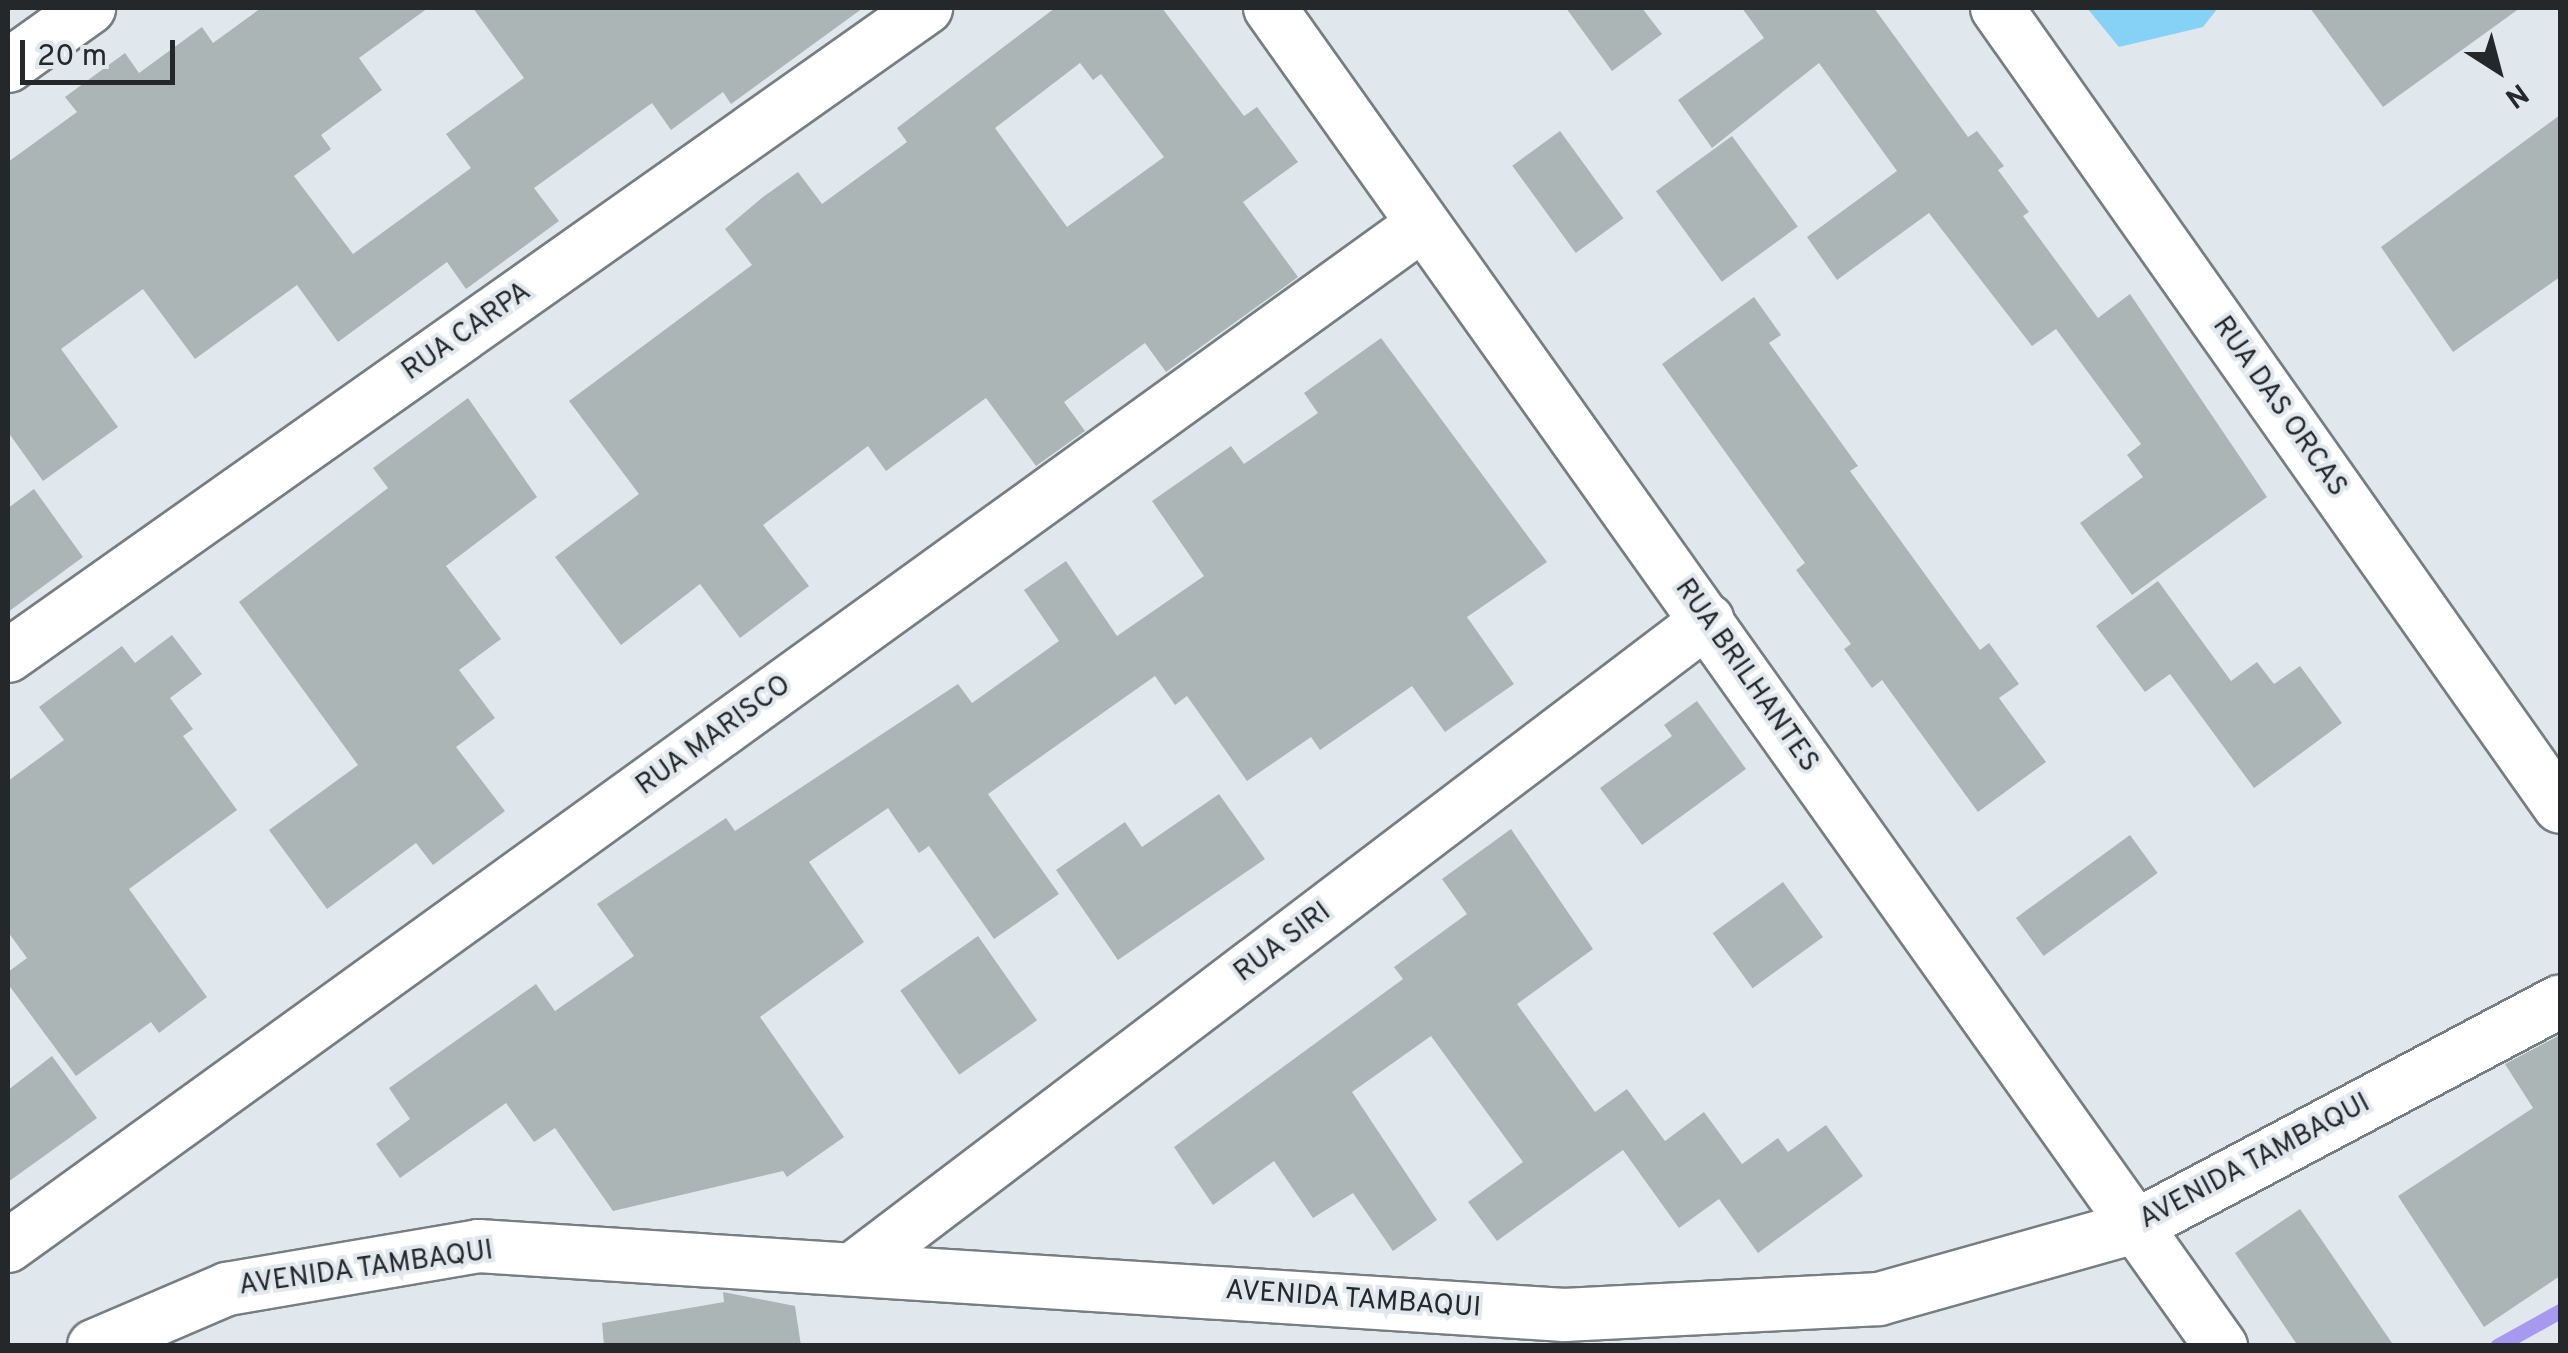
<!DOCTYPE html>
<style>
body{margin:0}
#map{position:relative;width:2568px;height:1353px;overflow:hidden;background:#e0e8ed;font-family:Overpass,sans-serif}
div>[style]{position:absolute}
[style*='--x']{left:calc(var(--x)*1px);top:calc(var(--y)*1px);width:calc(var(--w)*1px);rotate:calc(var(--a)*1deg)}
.green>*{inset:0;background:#86d1f6}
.stream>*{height:15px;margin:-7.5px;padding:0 7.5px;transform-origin:7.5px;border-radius:7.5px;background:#a799ef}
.building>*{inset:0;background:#abb5b6;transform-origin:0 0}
.roads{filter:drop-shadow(2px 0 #767e82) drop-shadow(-2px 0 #767e82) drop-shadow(0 2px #767e82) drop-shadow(0 -2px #767e82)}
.street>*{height:52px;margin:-26px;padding:0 26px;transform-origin:26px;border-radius:26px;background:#fff}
span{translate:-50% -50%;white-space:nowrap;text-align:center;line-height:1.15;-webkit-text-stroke:8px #e0e8ed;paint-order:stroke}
.street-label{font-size:28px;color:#25282a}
.frame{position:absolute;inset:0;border:10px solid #25282a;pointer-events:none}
.north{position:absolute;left:2448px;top:20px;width:100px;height:100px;-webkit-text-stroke:8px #e0e8ed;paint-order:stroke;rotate:144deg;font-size:28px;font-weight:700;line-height:40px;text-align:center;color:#25282a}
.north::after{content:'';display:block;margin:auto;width:35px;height:45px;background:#25282a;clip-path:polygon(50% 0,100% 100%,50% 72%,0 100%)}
.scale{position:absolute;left:20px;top:40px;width:155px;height:45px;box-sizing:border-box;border:5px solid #25282a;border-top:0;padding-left:12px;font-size:30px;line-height:35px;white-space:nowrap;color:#25282a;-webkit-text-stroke:8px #e0e8ed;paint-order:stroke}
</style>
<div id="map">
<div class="green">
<i style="clip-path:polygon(2087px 8px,2218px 8px,2203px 27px,2119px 47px)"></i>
</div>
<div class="stream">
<i style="--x:2497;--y:1346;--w:72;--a:-29.1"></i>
</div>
<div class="building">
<i style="clip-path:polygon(261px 8px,428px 8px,359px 58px,382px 90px,321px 135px,331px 149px,294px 176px,353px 254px,471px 168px,446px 134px,524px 78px,473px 8px,863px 8px,731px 104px,723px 92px,671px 130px,652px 103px,534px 188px,559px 221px,466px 289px,447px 262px,338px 342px,297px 285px,195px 359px,143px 289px,61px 349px,118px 427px,43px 481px,8px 432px,8px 162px,77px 112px,65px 97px,125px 53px,139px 73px,202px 27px,213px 43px)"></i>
<i style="clip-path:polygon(evenodd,1055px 8px,1162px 8px,1244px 116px,1257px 107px,1298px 162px,1243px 202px,1298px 277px,1166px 372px,1145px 343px,1064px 402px,1085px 431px,1036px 466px,986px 398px,886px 471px,868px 446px,763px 525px,809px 586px,740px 638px,700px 584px,621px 645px,555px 557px,639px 494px,569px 401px,752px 265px,725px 229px,763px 197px,798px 172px,822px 204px,907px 142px,897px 128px,1055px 8px,1080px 63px,1093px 80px,1101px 74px,1164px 157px,1067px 227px,995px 128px,1080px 63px)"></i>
<i style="clip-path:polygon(1566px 8px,1642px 8px,1662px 34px,1612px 71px)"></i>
<i style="clip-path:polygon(1742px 8px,1874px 8px,1968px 137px,1977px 131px,2004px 166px,1998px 170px,2029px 212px,2023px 216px,2098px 318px,2130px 294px,2267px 497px,2132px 595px,2080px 523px,2143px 477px,2127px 455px,2141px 444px,2056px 329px,2032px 346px,1929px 213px,1837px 280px,1807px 237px,1897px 171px,1819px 63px,1712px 148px,1678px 100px,1764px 38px)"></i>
<i style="clip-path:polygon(2310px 8px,2520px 8px,2383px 107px)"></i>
<i style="clip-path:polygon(2560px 115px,2560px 277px,2453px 352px,2381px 247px)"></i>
<i style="left:1560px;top:131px;width:108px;height:59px;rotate:54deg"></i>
<i style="left:1732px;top:136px;width:112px;height:94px;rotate:54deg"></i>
<i style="clip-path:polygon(1754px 297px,1781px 335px,1769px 343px,1858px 466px,1850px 471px,1980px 650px,1989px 643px,2019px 684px,1999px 698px,2046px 762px,1978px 812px,1882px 680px,1872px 688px,1844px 649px,1851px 644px,1796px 570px,1805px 563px,1662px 364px)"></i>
<i style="clip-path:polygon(1381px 338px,1547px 562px,1467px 617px,1514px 684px,1445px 732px,1412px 686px,1320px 750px,1311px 737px,1247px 781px,1187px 696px,1175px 705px,1155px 676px,988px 794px,1059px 894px,994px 939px,929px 846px,919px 853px,888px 808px,809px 862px,864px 942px,760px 1017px,844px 1137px,787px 1177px,783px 1171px,613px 1211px,555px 1128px,534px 1142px,506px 1103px,400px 1178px,376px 1144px,410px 1119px,389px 1088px,536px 984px,555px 1011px,634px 956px,597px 904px,726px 818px,735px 831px,958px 684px,972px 703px,1059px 641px,1024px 590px,1066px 561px,1117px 636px,1204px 576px,1152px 501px,1231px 446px,1244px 464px,1318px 413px,1304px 393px)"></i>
<i style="clip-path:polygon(468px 398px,537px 497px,446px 566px,501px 639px,459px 670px,495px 718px,456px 747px,505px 811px,433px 865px,416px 843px,327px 909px,269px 830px,358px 765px,239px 602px,388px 488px,373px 468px)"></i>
<i style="clip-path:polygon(34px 489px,83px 557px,8px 612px,8px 508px)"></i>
<i style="clip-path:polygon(2158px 581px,2231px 681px,2257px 662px,2274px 684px,2300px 666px,2342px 723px,2254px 788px,2170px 674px,2145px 692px,2096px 626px)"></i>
<i style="clip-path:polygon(172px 635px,202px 674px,170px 698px,193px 729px,183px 736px,237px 810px,129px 889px,207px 997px,159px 1033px,151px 1022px,76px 1076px,8px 984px,8px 972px,27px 958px,8px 932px,8px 781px,64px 740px,39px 707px,122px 646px,135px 663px)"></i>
<i style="clip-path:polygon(1697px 701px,1746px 769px,1642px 845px,1600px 788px,1672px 736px,1664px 725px)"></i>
<i style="clip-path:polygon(1219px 794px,1265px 859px,1118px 960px,1056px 870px,1125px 822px,1142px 847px)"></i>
<i style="clip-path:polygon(1511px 829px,1593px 949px,1517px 1004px,1595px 1112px,1627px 1089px,1665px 1141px,1704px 1112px,1742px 1164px,1778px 1138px,1788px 1152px,1826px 1125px,1863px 1176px,1758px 1253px,1719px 1199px,1679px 1228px,1623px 1150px,1497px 1241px,1468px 1202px,1523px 1162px,1431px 1036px,1352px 1092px,1437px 1220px,1393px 1251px,1353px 1193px,1313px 1218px,1274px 1161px,1213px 1205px,1174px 1147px,1403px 979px,1394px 967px,1467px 914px,1442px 879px)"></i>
<i style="left:2130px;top:835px;width:47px;height:141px;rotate:54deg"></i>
<i style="left:1783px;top:882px;width:68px;height:87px;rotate:54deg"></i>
<i style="left:978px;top:936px;width:103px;height:95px;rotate:55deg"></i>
<i style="clip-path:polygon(2560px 1035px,2560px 1276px,2484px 1327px,2398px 1196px,2533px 1108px,2505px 1064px)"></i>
<i style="clip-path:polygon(52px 1056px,97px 1118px,8px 1182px,8px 1090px)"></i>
<i style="clip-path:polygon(2300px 1209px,2321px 1239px,2394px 1346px,2298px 1346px,2235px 1253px)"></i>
<i style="clip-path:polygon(723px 1292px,795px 1306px,801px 1346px,604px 1346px,602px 1323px,724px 1302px)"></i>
</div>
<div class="roads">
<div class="street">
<i style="--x:1270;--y:8;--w:1642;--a:54.6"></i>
<i style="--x:1997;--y:8;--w:977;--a:54.83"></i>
<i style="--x:8;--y:66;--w:100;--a:-35.6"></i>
<i style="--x:8;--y:656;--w:1124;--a:-35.22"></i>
<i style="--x:8;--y:1246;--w:1742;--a:-35.84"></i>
<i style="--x:857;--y:1266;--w:1068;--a:-37.2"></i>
<i style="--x:94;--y:1346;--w:145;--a:-23.2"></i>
<i style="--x:227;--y:1289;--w:255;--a:-9.7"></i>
<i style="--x:478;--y:1246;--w:1089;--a:3.63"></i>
<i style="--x:1565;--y:1315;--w:314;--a:-2.9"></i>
<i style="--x:1879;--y:1299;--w:263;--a:-15.7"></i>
<i style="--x:2132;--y:1228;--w:484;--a:-27.9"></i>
</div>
</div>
<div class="street-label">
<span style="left:467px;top:332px;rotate:-35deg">RUA CARPA</span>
<span style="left:2279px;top:407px;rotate:55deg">RUA DAS ORCAS</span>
<span style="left:1746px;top:676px;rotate:55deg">RUA BRILHANTES</span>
<span style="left:714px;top:736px;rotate:-36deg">RUA MARISCO</span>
<span style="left:1283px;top:943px;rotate:-37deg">RUA SIRI</span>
<span style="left:2255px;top:1162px;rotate:-28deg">AVENIDA TAMBAQUI</span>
<span style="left:366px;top:1269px;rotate:-8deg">AVENIDA TAMBAQUI</span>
<span style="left:1353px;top:1300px;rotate:4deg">AVENIDA TAMBAQUI</span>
</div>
<div class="frame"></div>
<div class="north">N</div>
<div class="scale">20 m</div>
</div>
